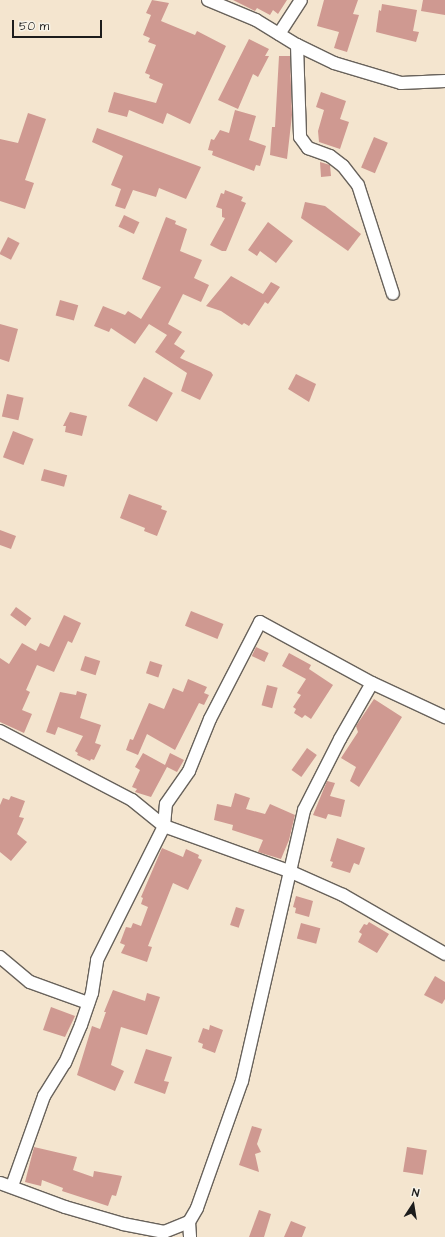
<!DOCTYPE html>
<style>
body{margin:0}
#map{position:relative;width:445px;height:1237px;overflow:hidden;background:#f4e5cf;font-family:"Architects Daughter",sans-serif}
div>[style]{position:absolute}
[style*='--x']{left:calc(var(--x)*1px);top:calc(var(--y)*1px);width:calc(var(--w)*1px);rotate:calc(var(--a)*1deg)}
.building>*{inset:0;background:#cf9991;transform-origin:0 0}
.roads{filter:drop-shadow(1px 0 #68625b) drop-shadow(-1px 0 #68625b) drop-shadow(0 1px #68625b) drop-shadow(0 -1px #68625b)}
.minor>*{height:12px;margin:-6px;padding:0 6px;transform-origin:6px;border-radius:6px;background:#fff}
span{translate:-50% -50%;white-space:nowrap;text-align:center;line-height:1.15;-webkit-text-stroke:3.5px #f7f3e8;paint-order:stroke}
.north{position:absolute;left:393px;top:1185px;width:40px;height:40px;-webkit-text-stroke:3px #f7f3e8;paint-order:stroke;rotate:12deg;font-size:11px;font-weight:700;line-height:16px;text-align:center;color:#1c1c1c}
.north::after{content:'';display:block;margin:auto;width:14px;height:18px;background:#1c1c1c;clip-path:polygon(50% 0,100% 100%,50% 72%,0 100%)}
.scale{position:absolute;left:12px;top:20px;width:90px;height:18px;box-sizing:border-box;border:2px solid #1c1c1c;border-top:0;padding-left:5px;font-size:12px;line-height:14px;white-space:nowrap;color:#1c1c1c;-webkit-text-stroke:3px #f7f3e8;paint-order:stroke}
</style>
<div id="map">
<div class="building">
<i style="clip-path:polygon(152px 0,169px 3px,161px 21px,195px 35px,197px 31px,226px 46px,190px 124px,167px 113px,163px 124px,129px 110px,127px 117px,108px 112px,114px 92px,156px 103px,163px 84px,149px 78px,150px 75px,145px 73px,156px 45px,148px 42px,150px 38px,143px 35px,151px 15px,146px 13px)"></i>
<i style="clip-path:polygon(233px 0,287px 0,278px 14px,273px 10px,270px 15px,257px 8px,255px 11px)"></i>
<i style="clip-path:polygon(324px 0,358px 0,353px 14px,359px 15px,347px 52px,334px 48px,339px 32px,317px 26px)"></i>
<i style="clip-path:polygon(423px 0,445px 0,445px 15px,421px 11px)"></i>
<i style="clip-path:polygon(382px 4px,417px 10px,413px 31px,419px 32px,416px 42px,376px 32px,379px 10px,381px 11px)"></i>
<i style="clip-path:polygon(249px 39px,269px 49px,265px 56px,269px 56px,258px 77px,253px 74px,238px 109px,218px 100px)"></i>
<i style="clip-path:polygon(279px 56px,290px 56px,292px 115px,287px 159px,270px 155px,272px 127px,275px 127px)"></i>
<i style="clip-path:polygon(321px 92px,346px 101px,340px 119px,349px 122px,340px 149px,319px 142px,318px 131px,324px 110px,316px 107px)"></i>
<i style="clip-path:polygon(235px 110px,256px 116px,249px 140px,266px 146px,260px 166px,256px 165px,254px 171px,212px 155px,213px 151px,208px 150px,211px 139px,214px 140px,220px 130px,229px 133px)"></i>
<i style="clip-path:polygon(28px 113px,46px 119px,25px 180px,34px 183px,25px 209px,0 201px,0 139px,18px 143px)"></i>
<i style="clip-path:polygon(97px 128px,201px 167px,186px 199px,159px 188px,156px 197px,133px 190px,125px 209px,115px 206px,121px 189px,111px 185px,123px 156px,92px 142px)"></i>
<i style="left:374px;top:137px;width:15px;height:33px;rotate:23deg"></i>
<i style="clip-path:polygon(320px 162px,330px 165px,331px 176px,321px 177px)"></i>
<i style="clip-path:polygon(225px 190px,243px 197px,241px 201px,246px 203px,226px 251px,222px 251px,210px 245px,225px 218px,222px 217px,222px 209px,216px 207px,221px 193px,224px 194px)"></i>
<i style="clip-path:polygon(305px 202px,325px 206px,361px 234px,348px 251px,301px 218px)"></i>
<i style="left:124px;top:215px;width:17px;height:13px;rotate:25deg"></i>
<i style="clip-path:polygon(166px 217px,176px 221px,175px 224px,187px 229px,180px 251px,202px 260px,194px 278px,209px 285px,201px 302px,183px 294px,168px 324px,182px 332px,174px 344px,185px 351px,180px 358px,211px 372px,213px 375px,200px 400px,181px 391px,187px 373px,155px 352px,167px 335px,149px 324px,135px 344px,111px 328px,109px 332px,94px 326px,103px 306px,125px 315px,128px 311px,141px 319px,161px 287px,142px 279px)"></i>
<i style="clip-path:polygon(268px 222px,293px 241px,276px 263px,260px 251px,257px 256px,248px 250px)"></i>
<i style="left:8px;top:237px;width:13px;height:19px;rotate:27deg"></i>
<i style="clip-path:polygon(231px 276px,263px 294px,271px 282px,280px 287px,268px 304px,265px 302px,249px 326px,244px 323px,242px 325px,221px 311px,206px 306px)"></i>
<i style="left:60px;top:300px;width:19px;height:16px;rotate:16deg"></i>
<i style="clip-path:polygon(0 324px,18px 329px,9px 362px,0 359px)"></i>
<i style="clip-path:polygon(296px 374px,316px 384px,309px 402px,288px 389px)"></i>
<i style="left:144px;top:377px;width:33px;height:33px;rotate:29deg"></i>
<i style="left:7px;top:394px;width:17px;height:23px;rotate:13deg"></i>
<i style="clip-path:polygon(70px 412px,87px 416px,82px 436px,65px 432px,66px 426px,63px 426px)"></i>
<i style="left:13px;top:431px;width:22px;height:28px;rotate:21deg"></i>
<i style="left:44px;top:469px;width:24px;height:12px;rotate:15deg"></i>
<i style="clip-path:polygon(129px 494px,162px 506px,161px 509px,167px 511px,157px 536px,144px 531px,145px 528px,120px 518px)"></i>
<i style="clip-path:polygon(0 530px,16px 536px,11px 549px,0 545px)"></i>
<i style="left:16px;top:607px;width:19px;height:10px;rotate:36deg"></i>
<i style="left:191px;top:611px;width:35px;height:16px;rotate:22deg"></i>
<i style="clip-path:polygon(64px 615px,81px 623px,72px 643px,68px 641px,54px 672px,37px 665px,26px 690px,30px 692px,22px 710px,32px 714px,24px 733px,0 722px,0 658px,9px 664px,22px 643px,36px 651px,40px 643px,49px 647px)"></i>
<i style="left:256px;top:647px;width:14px;height:10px;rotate:25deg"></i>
<i style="clip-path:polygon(289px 653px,311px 665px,309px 669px,333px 685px,311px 719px,305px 715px,302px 718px,294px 713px,296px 709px,293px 707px,301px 695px,297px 693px,306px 679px,282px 666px)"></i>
<i style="left:85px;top:656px;width:16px;height:15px;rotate:18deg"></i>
<i style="left:150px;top:661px;width:13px;height:13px;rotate:18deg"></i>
<i style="clip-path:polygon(188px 679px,207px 687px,204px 693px,209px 695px,204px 705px,199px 703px,175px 750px,147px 734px,138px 755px,126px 750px,130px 739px,133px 740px,149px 703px,164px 709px,173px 688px,183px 692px)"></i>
<i style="left:267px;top:685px;width:11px;height:21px;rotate:15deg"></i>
<i style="clip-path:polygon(77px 691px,87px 694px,80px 718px,101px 725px,95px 743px,101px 745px,94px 760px,91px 759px,90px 761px,77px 755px,78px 753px,75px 751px,83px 736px,58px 727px,55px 735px,46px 732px,60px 692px,76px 695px)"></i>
<i style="clip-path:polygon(374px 699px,402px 717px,359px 787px,350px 781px,356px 767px,341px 758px,358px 732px,356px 726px)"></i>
<i style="left:307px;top:748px;width:12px;height:27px;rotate:35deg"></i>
<i style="clip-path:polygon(143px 753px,165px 765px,170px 753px,184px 760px,177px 772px,167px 767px,151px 797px,135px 792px,137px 789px,132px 787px,140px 770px,135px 767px)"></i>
<i style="clip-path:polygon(327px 781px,335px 783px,330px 796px,345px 800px,341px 817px,328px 814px,326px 819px,313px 815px)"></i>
<i style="clip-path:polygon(235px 793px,250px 798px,246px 809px,265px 814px,270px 804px,295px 815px,289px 840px,281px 859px,258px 852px,263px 840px,232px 830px,233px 825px,214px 820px,217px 804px,231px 807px)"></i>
<i style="clip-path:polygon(11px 796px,25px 801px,19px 817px,24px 818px,17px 834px,27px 842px,11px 861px,0 852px,0 805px,3px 798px,9px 800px)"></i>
<i style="clip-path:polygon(337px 838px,365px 848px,359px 865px,354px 863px,350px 873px,331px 867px,333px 862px,330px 861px)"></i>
<i style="clip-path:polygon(162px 848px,183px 857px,186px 849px,199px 855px,198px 858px,202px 860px,188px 890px,173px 883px,148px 946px,152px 947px,147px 962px,121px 953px,125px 945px,120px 943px,126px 927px,131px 928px,133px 923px,141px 926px,148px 907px,141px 904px,143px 898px,141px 897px)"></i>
<i style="clip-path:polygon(296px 896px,313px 901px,309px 917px,295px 913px,296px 908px,293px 907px)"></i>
<i style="left:236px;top:907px;width:9px;height:19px;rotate:18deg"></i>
<i style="clip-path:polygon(369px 922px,389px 934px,377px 953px,358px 942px,362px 934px,359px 932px,364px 924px,367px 925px)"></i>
<i style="left:301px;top:923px;width:20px;height:16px;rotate:15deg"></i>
<i style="clip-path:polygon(435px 976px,445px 982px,445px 999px,442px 1004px,424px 995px)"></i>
<i style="clip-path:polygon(113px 990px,145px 1001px,147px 993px,160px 997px,147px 1035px,121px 1027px,111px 1065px,124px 1071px,115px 1091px,77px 1075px,92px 1026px,100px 1029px,106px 1012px,104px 1012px)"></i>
<i style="clip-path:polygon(51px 1007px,75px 1016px,65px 1037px,43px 1030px)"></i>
<i style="clip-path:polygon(210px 1025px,223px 1030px,215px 1053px,202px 1048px,203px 1044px,198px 1042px,203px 1028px,209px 1030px)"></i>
<i style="clip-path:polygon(146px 1049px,172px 1057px,164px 1081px,169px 1082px,165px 1094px,134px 1083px)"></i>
<i style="clip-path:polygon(252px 1126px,262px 1129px,257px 1144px,261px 1152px,255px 1154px,259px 1172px,239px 1165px)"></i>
<i style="clip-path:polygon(34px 1147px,77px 1157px,73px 1170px,93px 1177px,94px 1171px,122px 1176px,116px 1196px,112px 1195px,108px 1206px,62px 1191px,63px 1188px,42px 1180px,41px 1186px,25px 1182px)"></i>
<i style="left:407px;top:1147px;width:20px;height:25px;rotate:9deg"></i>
<i style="clip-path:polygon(259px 1210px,271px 1214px,264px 1237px,249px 1237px)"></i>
<i style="clip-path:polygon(291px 1221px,306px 1227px,302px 1237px,284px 1237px)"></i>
</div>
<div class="roads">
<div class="minor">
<i style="--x:208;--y:0;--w:52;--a:22.6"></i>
<i style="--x:256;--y:20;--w:48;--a:31.4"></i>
<i style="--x:297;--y:45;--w:41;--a:25.9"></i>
<i style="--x:334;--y:63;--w:70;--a:16.6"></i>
<i style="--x:401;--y:83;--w:44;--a:-2.6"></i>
<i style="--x:279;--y:34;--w:40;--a:-57.1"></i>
<i style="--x:297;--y:45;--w:92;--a:88.1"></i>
<i style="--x:300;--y:137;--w:14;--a:54"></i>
<i style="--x:308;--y:148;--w:23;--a:20"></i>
<i style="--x:330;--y:156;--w:16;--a:38"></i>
<i style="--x:343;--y:166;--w:24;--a:52"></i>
<i style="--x:358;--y:185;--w:114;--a:72.2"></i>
<i style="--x:0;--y:731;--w:149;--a:27.6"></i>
<i style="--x:132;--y:800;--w:41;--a:39.1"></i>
<i style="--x:164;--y:826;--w:133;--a:19.8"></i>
<i style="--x:289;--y:871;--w:59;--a:24"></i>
<i style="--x:343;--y:895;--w:118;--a:30"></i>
<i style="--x:0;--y:957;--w:39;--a:40"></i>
<i style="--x:30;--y:982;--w:62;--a:19.9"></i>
<i style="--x:0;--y:1183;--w:69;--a:20.3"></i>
<i style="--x:65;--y:1207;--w:60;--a:16.3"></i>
<i style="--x:123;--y:1224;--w:42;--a:11"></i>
<i style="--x:164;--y:1232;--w:27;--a:-22"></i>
<i style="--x:189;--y:1222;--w:16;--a:-60"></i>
<i style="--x:197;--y:1208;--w:135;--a:-70.5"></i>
<i style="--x:242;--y:1081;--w:278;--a:-77.1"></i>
<i style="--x:304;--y:810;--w:80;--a:-63.1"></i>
<i style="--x:340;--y:739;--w:64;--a:-60.3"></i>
<i style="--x:12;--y:1186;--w:96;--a:-70.4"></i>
<i style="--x:44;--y:1096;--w:39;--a:-58"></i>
<i style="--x:65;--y:1063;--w:41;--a:-67.2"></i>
<i style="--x:81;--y:1025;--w:34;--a:-71"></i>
<i style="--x:92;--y:993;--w:33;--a:-81"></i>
<i style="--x:97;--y:960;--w:150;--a:-63.4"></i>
<i style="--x:164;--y:826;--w:22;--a:-85"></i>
<i style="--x:166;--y:804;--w:40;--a:-55.1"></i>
<i style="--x:189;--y:771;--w:56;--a:-68"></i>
<i style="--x:210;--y:719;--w:109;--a:-62.7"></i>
<i style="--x:260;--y:622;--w:128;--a:28.6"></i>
<i style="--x:372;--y:683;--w:81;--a:25"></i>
<i style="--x:189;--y:1222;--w:15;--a:86"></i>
</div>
</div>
<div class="north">N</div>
<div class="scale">50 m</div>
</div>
